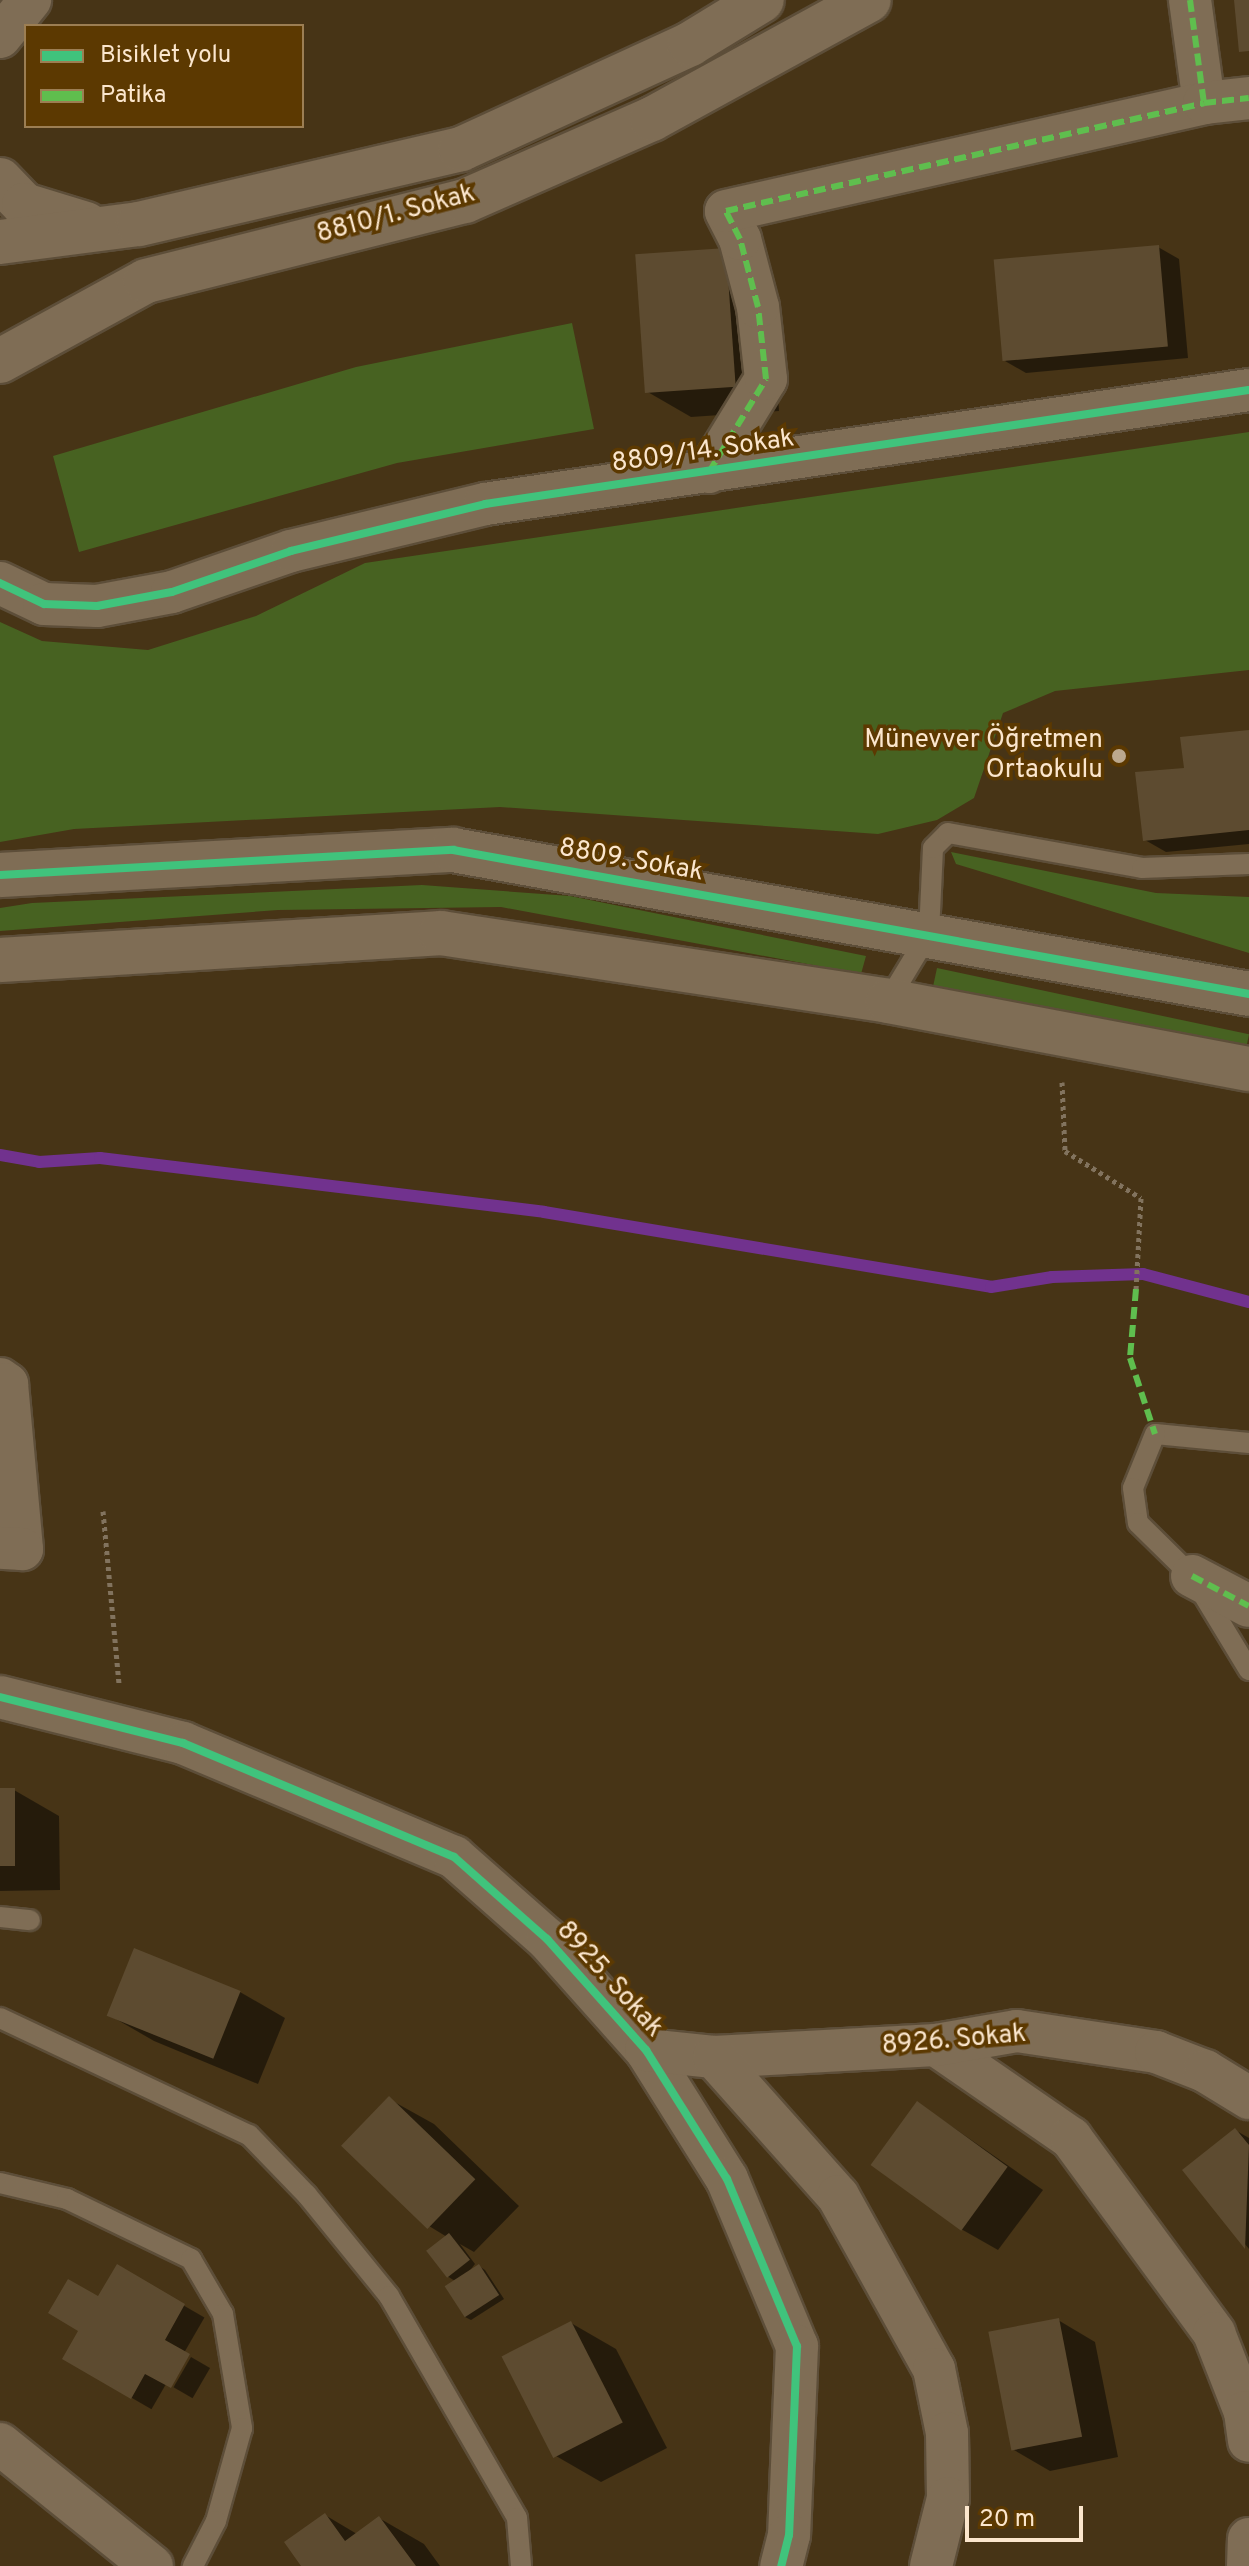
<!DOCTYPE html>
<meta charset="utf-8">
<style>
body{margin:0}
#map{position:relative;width:1249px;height:2566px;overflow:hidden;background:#473416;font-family:Overpass,sans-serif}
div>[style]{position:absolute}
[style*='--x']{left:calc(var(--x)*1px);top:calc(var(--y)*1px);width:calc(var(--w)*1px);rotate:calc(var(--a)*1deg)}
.green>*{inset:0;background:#476221;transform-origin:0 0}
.shadow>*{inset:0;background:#0007;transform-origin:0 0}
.stream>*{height:12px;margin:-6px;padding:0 6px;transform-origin:6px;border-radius:6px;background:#71328e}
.building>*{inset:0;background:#5d4b30;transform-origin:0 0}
.path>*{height:5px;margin-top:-2.5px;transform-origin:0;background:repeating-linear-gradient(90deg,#82735e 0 4px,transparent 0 8px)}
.roads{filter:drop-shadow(2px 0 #5d4e39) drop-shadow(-2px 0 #5d4e39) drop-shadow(0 2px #5d4e39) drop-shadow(0 -2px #5d4e39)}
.lane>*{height:20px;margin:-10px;padding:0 10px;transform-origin:10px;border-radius:10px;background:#7f6d55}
.street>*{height:42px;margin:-21px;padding:0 21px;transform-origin:21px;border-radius:21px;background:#7f6d55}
.secondary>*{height:44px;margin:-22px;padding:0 22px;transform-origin:22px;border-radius:22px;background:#7f6d55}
.quiet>*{height:6px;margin-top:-3px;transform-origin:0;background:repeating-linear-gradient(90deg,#5fbe4e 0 12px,transparent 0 18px)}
.cycleway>*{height:8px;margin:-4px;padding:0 4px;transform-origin:4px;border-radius:4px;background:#40c37c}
.dots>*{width:22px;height:22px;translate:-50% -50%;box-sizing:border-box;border:4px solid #5c3901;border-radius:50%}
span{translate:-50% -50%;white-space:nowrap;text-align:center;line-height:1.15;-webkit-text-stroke:7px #5c3901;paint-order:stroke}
.street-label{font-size:26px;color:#fbe6cd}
.poi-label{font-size:26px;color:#fbe6cd}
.right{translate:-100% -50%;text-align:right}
.legend{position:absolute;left:24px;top:24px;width:280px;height:104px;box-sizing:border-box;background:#5c3901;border:2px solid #9c7e53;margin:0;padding:10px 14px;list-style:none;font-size:24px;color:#fbe6cd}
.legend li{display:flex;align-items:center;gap:16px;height:40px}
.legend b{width:40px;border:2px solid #9c7e53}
.scale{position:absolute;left:965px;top:2506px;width:118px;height:36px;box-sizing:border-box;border:4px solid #fbe6cd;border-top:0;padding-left:10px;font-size:24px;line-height:28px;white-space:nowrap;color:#fbe6cd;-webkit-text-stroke:6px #5c3901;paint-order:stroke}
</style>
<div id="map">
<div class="green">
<i style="clip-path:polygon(572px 323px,594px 429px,397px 463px,79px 552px,53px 456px,356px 367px)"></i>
<i style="clip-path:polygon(1249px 432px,1249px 670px,1055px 691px,1003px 713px,974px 798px,937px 820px,878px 834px,500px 807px,74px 829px,0 842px,0 622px,42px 641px,148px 650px,256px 616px,365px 563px)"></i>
<i style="clip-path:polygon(951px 852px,1156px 893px,1249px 897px,1249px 953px,956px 864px)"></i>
<i style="clip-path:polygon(422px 885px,570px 896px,866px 956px,861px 974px,501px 907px,278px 910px,0 931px,0 908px,32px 903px)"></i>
<i style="left:937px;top:968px;width:319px;height:19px;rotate:12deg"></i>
</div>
<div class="shadow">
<i style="clip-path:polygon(1158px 247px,1179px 259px,1188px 358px,1026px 373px,1005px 361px)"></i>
<i style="clip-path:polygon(637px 256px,770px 276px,779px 411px,691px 417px,646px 391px)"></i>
<i style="clip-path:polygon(1249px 732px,1249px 844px,1166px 852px,1145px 840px,1186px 769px)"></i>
<i style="clip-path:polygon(0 1790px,14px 1790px,59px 1816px,60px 1890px,0 1891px)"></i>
<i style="clip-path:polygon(240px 1992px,285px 2018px,258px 2084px,154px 2041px,109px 2015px)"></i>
<i style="clip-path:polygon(389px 2099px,434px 2124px,519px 2206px,474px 2252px,460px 2244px,475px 2264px,468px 2273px,479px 2266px,485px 2270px,504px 2299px,471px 2320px,465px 2317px,455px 2281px,447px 2276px,447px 2237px,429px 2226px)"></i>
<i style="clip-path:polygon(918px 2103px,1043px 2190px,998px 2250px,961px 2229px)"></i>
<i style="clip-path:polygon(1235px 2130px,1249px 2138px,1249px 2249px,1185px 2170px)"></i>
<i style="left:117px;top:2267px;width:101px;height:106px;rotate:30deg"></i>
<i style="clip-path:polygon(1058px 2320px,1095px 2342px,1118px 2457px,1050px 2471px,1014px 2450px)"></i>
<i style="clip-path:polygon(571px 2323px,616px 2349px,667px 2448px,601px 2482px,556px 2456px)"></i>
<i style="left:191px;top:2357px;width:22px;height:35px;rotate:30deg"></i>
<i style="clip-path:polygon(325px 2515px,357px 2534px,379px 2518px,424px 2544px,440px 2566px,303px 2566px)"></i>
</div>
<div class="stream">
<i style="--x:0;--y:1155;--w:40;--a:10"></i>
<i style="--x:39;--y:1162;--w:61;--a:-3.8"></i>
<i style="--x:100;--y:1158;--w:447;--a:6.9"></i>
<i style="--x:544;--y:1212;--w:453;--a:9.5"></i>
<i style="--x:991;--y:1287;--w:62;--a:-9.3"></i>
<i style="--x:1052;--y:1277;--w:91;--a:-1.9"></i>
<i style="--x:1143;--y:1274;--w:110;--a:14.8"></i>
</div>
<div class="building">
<i style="clip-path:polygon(1234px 0,1249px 0,1249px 51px,1239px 52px)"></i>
<i style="left:1159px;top:245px;width:102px;height:166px;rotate:85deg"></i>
<i style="left:726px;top:248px;width:139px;height:91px;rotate:86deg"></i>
<i style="clip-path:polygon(1249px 730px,1249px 830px,1143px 841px,1135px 772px,1184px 768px,1180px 737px)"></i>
<i style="left:0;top:1788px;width:15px;height:78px"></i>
<i style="left:134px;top:1948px;width:115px;height:73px;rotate:22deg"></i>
<i style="left:389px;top:2096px;width:120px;height:69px;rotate:44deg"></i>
<i style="left:917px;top:2101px;width:112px;height:79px;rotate:36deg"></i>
<i style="clip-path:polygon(1235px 2128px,1249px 2145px,1245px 2249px,1182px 2170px)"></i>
<i style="left:449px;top:2233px;width:34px;height:29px;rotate:52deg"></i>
<i style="clip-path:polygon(117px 2264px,185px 2304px,165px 2340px,190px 2354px,171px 2388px,145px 2374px,131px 2399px,62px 2359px,78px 2331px,48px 2313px,68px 2279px,98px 2296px)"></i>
<i style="left:479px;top:2264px;width:37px;height:41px;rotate:57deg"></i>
<i style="left:1059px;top:2318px;width:121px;height:72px;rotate:79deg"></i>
<i style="left:571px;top:2321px;width:114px;height:78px;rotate:63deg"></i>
<i style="clip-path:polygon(325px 2513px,345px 2541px,379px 2516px,416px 2566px,301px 2566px,284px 2542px)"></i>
</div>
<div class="path">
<i style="--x:1062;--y:1082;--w:69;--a:87.5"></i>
<i style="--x:1065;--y:1151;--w:89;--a:31.7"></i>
<i style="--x:1141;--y:1198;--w:91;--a:93.1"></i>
<i style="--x:103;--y:1511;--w:175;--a:84.7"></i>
</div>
<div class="roads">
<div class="lane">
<i style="--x:888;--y:1001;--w:79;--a:-58.9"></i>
<i style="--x:929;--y:933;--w:85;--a:-87.3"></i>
<i style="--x:933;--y:848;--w:21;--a:-45"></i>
<i style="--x:948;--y:833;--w:197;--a:10.2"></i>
<i style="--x:1142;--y:868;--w:107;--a:-2.1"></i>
<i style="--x:1249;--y:1443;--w:94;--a:-174.5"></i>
<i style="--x:1155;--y:1434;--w:58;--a:112.2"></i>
<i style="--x:1133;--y:1488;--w:35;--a:82"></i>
<i style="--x:1138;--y:1523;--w:76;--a:44.5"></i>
<i style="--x:1192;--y:1576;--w:110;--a:58.8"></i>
<i style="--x:0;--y:1917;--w:30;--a:6"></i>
<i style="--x:0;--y:2018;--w:275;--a:25.2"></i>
<i style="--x:249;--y:2135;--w:83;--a:46"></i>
<i style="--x:307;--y:2195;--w:130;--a:50.9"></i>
<i style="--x:389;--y:2296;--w:256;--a:60"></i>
<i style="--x:517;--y:2518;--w:48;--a:85.2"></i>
<i style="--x:0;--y:2183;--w:69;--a:13.4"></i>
<i style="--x:67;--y:2199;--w:138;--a:25.8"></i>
<i style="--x:191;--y:2259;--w:64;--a:59.8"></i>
<i style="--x:223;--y:2314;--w:116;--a:80.5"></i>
<i style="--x:242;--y:2428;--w:97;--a:105.6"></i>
<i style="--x:216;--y:2521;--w:51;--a:117.1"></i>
</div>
<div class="street">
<i style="--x:1190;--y:0;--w:104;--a:82.3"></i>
<i style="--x:0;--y:37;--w:48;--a:-51"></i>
<i style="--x:709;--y:472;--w:109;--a:-58.5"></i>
<i style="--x:766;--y:379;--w:72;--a:-96.3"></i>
<i style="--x:758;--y:307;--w:70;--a:-104.8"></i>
<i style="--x:740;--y:239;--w:31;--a:-117"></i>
<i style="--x:726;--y:211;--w:490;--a:-12.7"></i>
<i style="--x:1204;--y:103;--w:45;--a:-6.3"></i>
<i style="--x:0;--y:583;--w:49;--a:25.5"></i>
<i style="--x:44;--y:604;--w:53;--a:2.2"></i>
<i style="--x:97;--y:606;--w:76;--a:-10.6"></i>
<i style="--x:172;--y:592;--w:126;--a:-19"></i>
<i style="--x:291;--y:551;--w:200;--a:-13.6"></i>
<i style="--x:485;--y:504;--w:772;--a:-8.49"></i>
<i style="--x:0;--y:1379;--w:9;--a:36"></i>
<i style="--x:7;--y:1384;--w:166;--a:84.8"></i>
<i style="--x:22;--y:1549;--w:22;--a:-177"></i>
<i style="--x:1192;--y:1576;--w:64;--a:27.8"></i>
<i style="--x:0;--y:1697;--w:189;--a:14.1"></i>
<i style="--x:183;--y:1743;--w:294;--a:22.8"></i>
<i style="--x:454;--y:1857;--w:124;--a:41.4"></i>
<i style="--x:547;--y:1939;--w:149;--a:48.3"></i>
<i style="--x:646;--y:2050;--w:152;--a:57.9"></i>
<i style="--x:727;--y:2179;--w:181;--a:67.3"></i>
<i style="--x:797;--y:2346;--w:189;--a:92.4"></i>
<i style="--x:789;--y:2535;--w:32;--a:104"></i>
<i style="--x:936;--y:2045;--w:164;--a:34.6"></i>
<i style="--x:1071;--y:2138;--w:242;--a:53.7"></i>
<i style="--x:1214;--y:2333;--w:85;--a:68.6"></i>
<i style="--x:1245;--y:2412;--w:29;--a:82"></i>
<i style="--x:646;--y:2050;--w:68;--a:5.9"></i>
<i style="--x:714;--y:2057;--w:222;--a:-3.1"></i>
<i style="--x:936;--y:2045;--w:82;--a:-9.8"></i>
<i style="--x:1017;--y:2031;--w:141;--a:8.6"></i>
<i style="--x:1156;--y:2052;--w:53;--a:21.2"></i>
<i style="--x:1205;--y:2071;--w:52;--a:31.5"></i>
<i style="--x:714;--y:2057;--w:186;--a:48.3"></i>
<i style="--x:838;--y:2196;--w:198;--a:61"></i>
<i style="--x:934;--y:2369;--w:65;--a:78.5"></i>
<i style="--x:947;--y:2433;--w:65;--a:89.1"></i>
<i style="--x:948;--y:2498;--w:70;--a:104"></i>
<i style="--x:0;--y:2444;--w:195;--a:38.8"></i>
<i style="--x:1248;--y:2566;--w:27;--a:-88"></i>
</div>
<div class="secondary">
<i style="--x:0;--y:180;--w:35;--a:46"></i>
<i style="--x:24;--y:205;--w:65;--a:17"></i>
<i style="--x:0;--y:242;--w:140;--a:-7.4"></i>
<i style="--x:139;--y:224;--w:331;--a:-13.1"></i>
<i style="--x:461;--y:149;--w:252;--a:-24.6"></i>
<i style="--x:690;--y:44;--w:84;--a:-31.4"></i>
<i style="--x:0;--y:361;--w:166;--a:-28.7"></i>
<i style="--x:146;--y:281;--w:329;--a:-14.1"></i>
<i style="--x:465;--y:201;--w:204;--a:-23.7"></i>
<i style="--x:652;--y:119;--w:247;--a:-28.7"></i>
<i style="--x:0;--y:875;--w:454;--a:-3.2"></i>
<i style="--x:453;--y:850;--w:809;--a:10.25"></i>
<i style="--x:0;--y:960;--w:442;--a:-3.5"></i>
<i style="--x:441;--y:933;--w:452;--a:8.6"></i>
<i style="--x:888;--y:1001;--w:367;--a:10.7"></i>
</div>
</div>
<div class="quiet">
<i style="--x:1190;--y:0;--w:104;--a:82.3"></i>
<i style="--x:709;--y:472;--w:109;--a:-58.5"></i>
<i style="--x:766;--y:379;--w:72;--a:-96.3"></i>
<i style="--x:758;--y:307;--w:70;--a:-104.8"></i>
<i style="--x:740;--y:239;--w:31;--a:-117"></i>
<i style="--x:726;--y:211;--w:490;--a:-12.7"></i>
<i style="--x:1204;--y:103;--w:45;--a:-6.3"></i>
<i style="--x:1136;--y:1289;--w:69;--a:95"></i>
<i style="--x:1130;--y:1358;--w:80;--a:71.8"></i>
<i style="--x:1192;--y:1576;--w:64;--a:27.8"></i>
</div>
<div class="cycleway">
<i style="--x:0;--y:583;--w:49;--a:25.5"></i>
<i style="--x:44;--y:604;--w:53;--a:2.2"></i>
<i style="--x:97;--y:606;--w:76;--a:-10.6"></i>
<i style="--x:172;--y:592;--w:126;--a:-19"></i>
<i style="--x:291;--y:551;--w:200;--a:-13.6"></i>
<i style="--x:485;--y:504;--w:772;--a:-8.49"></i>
<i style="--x:0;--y:875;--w:454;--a:-3.2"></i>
<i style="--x:453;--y:850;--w:809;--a:10.25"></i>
<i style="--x:0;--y:1697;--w:189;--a:14.1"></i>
<i style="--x:183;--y:1743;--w:294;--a:22.8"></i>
<i style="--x:454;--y:1857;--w:124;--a:41.4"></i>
<i style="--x:547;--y:1939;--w:149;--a:48.3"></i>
<i style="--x:646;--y:2050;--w:152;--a:57.9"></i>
<i style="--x:727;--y:2179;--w:181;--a:67.3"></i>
<i style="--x:797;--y:2346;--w:189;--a:92.4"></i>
<i style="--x:789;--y:2535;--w:32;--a:104"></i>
</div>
<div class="dots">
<i style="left:1119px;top:756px;background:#bca88d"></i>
</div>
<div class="street-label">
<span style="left:396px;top:215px;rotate:-15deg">8810/1. Sokak</span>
<span style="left:703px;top:452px;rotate:-8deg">8809/14. Sokak</span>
<span style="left:631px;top:861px;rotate:10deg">8809. Sokak</span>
<span style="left:609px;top:1980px;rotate:48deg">8925. Sokak</span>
<span style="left:954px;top:2041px;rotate:-5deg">8926. Sokak</span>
</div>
<div class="poi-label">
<span class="right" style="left:1103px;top:756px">Münevver Öğretmen<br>Ortaokulu</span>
</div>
<ul class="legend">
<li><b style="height:10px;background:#40c37c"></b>Bisiklet yolu</li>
<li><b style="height:10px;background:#5fbe4e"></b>Patika</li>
</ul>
<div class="scale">20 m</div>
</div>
